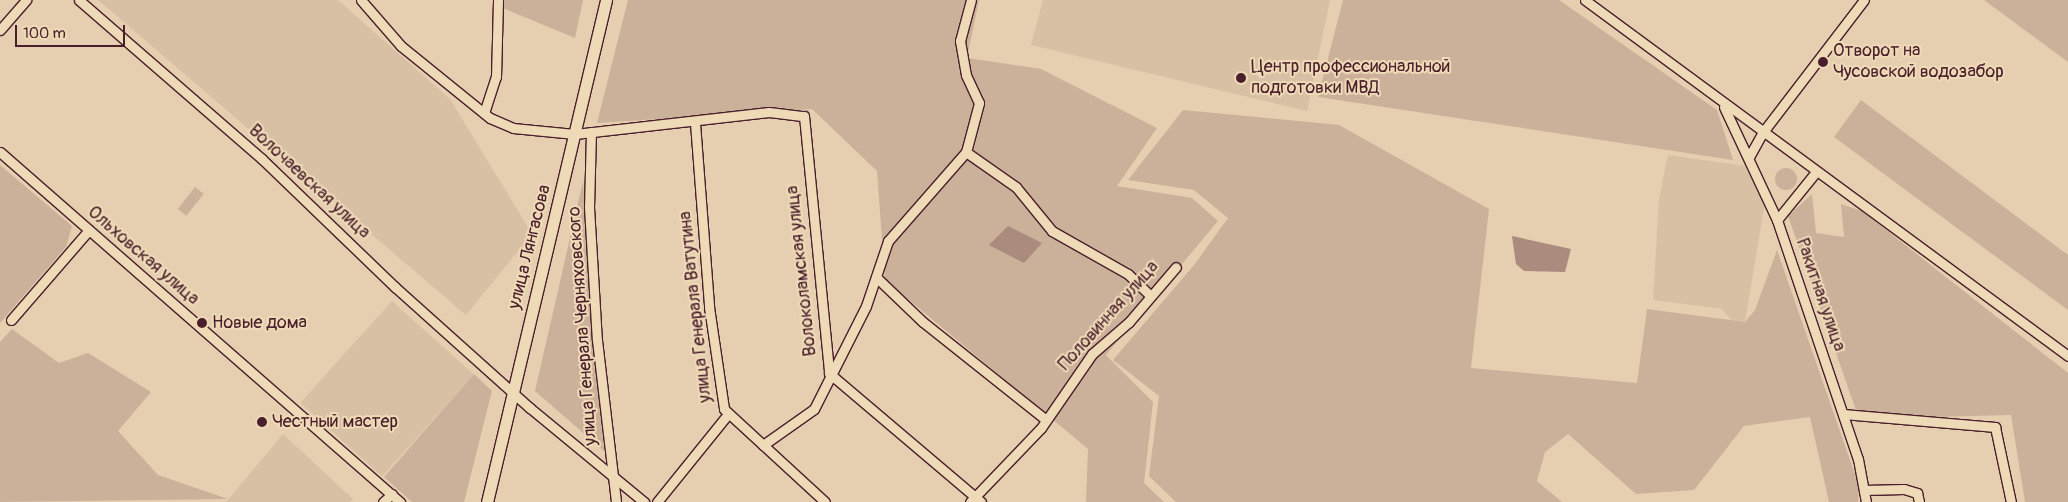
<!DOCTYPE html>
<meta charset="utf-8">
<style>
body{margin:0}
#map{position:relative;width:2068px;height:502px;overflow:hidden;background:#e5cfb0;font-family:Pangolin,sans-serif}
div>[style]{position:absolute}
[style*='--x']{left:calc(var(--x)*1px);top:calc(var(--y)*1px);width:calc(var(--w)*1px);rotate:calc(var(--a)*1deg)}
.built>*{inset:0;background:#d8c0a5;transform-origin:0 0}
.green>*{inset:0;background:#cbb199;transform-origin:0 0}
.round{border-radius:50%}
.water>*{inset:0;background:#aa8b7d}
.roads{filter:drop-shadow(1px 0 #4a1f2b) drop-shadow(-1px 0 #4a1f2b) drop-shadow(0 1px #4a1f2b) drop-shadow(0 -1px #4a1f2b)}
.minor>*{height:9px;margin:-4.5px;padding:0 4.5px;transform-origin:4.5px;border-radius:4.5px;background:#efdab8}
.major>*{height:11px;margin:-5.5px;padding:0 5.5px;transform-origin:5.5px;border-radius:5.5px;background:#efdab8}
.dots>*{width:14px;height:14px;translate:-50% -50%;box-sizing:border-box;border:2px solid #efdab8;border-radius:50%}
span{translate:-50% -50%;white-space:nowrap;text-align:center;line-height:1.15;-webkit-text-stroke:4px #efdab8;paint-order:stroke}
.poi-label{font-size:18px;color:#4a1f2b}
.left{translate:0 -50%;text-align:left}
.street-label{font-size:18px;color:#4a1f2b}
.scale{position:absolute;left:15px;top:25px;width:110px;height:22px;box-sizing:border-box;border:2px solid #4a1f2b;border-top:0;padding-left:6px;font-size:15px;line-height:18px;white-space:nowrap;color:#4a1f2b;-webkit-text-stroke:4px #efdab8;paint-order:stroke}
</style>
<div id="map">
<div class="built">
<i style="clip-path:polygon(98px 0,338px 0,450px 99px,532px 234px,466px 315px)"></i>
<i style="clip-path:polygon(1043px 0,1330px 0,1307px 111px,1031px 45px)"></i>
<i style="clip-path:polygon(1668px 155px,1745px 166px,1765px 202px,1745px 322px,1732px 321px,1722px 309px,1653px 300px,1659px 198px)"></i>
<i style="left:392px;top:301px;width:110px;height:137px;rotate:42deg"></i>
<i style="clip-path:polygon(283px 434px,353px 499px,350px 502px,226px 502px)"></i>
</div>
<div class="green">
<i style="clip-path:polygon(493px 0,583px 0,575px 38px,493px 4px)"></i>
<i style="clip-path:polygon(628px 0,979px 0,967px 58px,1041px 69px,1157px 128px,1117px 186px,1192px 198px,1218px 221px,1106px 355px,1153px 402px,1144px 483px,1164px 502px,1086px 502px,1088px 449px,885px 280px,877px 171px,812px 109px,597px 123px)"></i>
<i style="clip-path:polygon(1343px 0,1559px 0,1717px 110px,1733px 160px,1318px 97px)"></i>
<i style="clip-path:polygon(1984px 0,2068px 0,2068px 62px)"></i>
<i style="clip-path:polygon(1861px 100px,2068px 255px,2068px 310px,1834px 137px)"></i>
<i style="clip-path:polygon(1183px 110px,1339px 125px,1489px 209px,1471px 368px,1637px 383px,1647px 309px,1745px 322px,1755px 310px,1777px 250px,1859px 486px,1858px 502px,1829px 502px,1810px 417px,1744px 426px,1694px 490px,1636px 494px,1568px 434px,1545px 452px,1537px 481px,1562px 502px,1176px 502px,1149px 476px,1159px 396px,1113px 360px,1194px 265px,1228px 218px,1194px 190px,1128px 180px)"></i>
<i style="clip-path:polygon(0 165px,72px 226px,66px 247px,0 323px)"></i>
<i class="round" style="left:1775px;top:168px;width:22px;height:22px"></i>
<i style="clip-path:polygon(583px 181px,604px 451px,535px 391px)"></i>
<i style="left:195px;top:187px;width:11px;height:28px;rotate:38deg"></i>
<i style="clip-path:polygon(1812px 194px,1816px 233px,1844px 237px,1841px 204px,1862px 211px,2068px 373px,2068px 502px,2025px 502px,2011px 415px,1859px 419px,1788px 216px)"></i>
<i style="clip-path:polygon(12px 329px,59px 363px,88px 353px,151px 392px,118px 431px,158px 475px,228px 499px,0 502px,0 342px)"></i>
<i style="clip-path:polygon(474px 374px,492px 391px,464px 502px,412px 502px,384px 477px)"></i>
</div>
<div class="water">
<i style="clip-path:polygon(1008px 226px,1042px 243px,1024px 263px,989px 245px)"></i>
<i style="clip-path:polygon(1512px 236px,1571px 249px,1565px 272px,1524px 271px,1516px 264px)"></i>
</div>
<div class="roads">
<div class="minor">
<i style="--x:79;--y:0;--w:242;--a:41"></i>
<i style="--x:262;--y:159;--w:185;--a:43.9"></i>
<i style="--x:395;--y:287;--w:181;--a:41.9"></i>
<i style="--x:530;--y:408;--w:148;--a:39.5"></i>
<i style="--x:361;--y:0;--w:61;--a:49"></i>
<i style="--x:401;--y:46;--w:114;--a:39"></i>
<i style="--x:490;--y:118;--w:25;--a:23"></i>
<i style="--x:513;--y:128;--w:62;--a:5.5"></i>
<i style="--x:575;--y:134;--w:195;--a:-6.5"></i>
<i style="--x:769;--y:112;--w:35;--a:7"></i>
<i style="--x:804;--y:116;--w:258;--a:84.4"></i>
<i style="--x:829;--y:373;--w:199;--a:40.3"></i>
<i style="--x:1585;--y:0;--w:600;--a:36.39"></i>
<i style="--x:0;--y:30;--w:40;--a:-49"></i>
<i style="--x:1724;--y:107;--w:125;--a:64.9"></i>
<i style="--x:1777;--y:220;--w:252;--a:71.3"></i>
<i style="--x:1858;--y:459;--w:44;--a:79.5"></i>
<i style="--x:484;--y:113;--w:38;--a:-72"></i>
<i style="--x:496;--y:77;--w:77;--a:-88.5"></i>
<i style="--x:695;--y:123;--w:185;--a:85.6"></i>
<i style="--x:709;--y:307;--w:103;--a:81.6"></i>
<i style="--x:724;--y:409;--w:137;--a:42.6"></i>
<i style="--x:591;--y:132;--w:75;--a:91.5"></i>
<i style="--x:589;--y:207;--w:133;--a:86.6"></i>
<i style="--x:597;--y:340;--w:163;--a:83.3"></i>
<i style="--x:0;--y:152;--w:532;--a:41.19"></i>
<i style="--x:966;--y:152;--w:61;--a:35"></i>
<i style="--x:1016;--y:187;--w:57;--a:50.7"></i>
<i style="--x:1052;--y:231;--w:87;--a:29.5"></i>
<i style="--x:1128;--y:274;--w:29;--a:44"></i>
<i style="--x:1749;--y:157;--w:29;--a:-61"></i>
<i style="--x:1763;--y:132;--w:166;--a:-52.6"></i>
<i style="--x:1777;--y:220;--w:60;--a:-51"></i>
<i style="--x:876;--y:277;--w:65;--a:43.8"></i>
<i style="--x:923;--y:322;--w:157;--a:38.5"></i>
<i style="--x:11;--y:320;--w:119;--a:-49.1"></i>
<i style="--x:1843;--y:414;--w:153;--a:4.9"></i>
<i style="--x:1995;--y:427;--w:77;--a:78"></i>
<i style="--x:763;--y:445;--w:62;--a:-35.2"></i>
<i style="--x:814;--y:409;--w:115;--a:-63.2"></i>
<i style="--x:866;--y:306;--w:69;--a:-71.3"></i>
<i style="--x:888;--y:241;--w:118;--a:-48.8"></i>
<i style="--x:966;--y:152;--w:51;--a:-75.1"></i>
<i style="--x:979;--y:103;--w:31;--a:-115"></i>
<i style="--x:966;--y:75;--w:35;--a:-100"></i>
<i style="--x:960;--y:41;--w:42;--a:-75"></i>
<i style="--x:1864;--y:490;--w:40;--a:-1.4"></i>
<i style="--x:1904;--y:489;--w:14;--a:17"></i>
<i style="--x:1917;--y:493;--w:9;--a:77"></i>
<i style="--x:383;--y:502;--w:12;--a:-42"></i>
<i style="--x:657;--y:502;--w:113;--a:-51.1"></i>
<i style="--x:970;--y:502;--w:103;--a:-46.2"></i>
<i style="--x:1041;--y:428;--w:90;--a:-55.4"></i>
<i style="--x:1092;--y:354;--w:49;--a:-40.9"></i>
<i style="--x:1129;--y:322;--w:72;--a:-49.5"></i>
</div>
<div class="major">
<i style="--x:487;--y:502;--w:516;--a:-76.66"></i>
</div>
</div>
<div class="dots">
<i style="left:1823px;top:62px;background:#4a1f2b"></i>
<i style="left:1241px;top:78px;background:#4a1f2b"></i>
<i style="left:202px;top:323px;background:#4a1f2b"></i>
<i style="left:262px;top:422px;background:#4a1f2b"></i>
</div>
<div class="poi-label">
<span class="left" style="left:1833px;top:62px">Отворот на<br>Чусовской водозабор</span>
<span class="left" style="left:1251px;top:78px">Центр профессиональной<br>подготовки МВД</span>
<span class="left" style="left:212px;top:323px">Новые дома</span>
<span class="left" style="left:272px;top:422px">Честный мастер</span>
</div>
<div class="street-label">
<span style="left:309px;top:182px;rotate:43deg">Волочаевская улица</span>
<span style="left:530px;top:247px;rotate:-76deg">улица Лянгасова</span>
<span style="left:143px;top:256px;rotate:41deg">Ольховская улица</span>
<span style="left:802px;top:271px;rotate:-96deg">Волоколамская улица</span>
<span style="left:1820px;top:295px;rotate:71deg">Ракитная улица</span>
<span style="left:696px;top:307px;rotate:-96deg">улица Генерала Ватутина</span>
<span style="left:1109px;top:316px;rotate:-48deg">Половинная улица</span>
<span style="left:583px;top:326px;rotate:-94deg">улица Генерала Черняховского</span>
</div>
<div class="scale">100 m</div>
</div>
